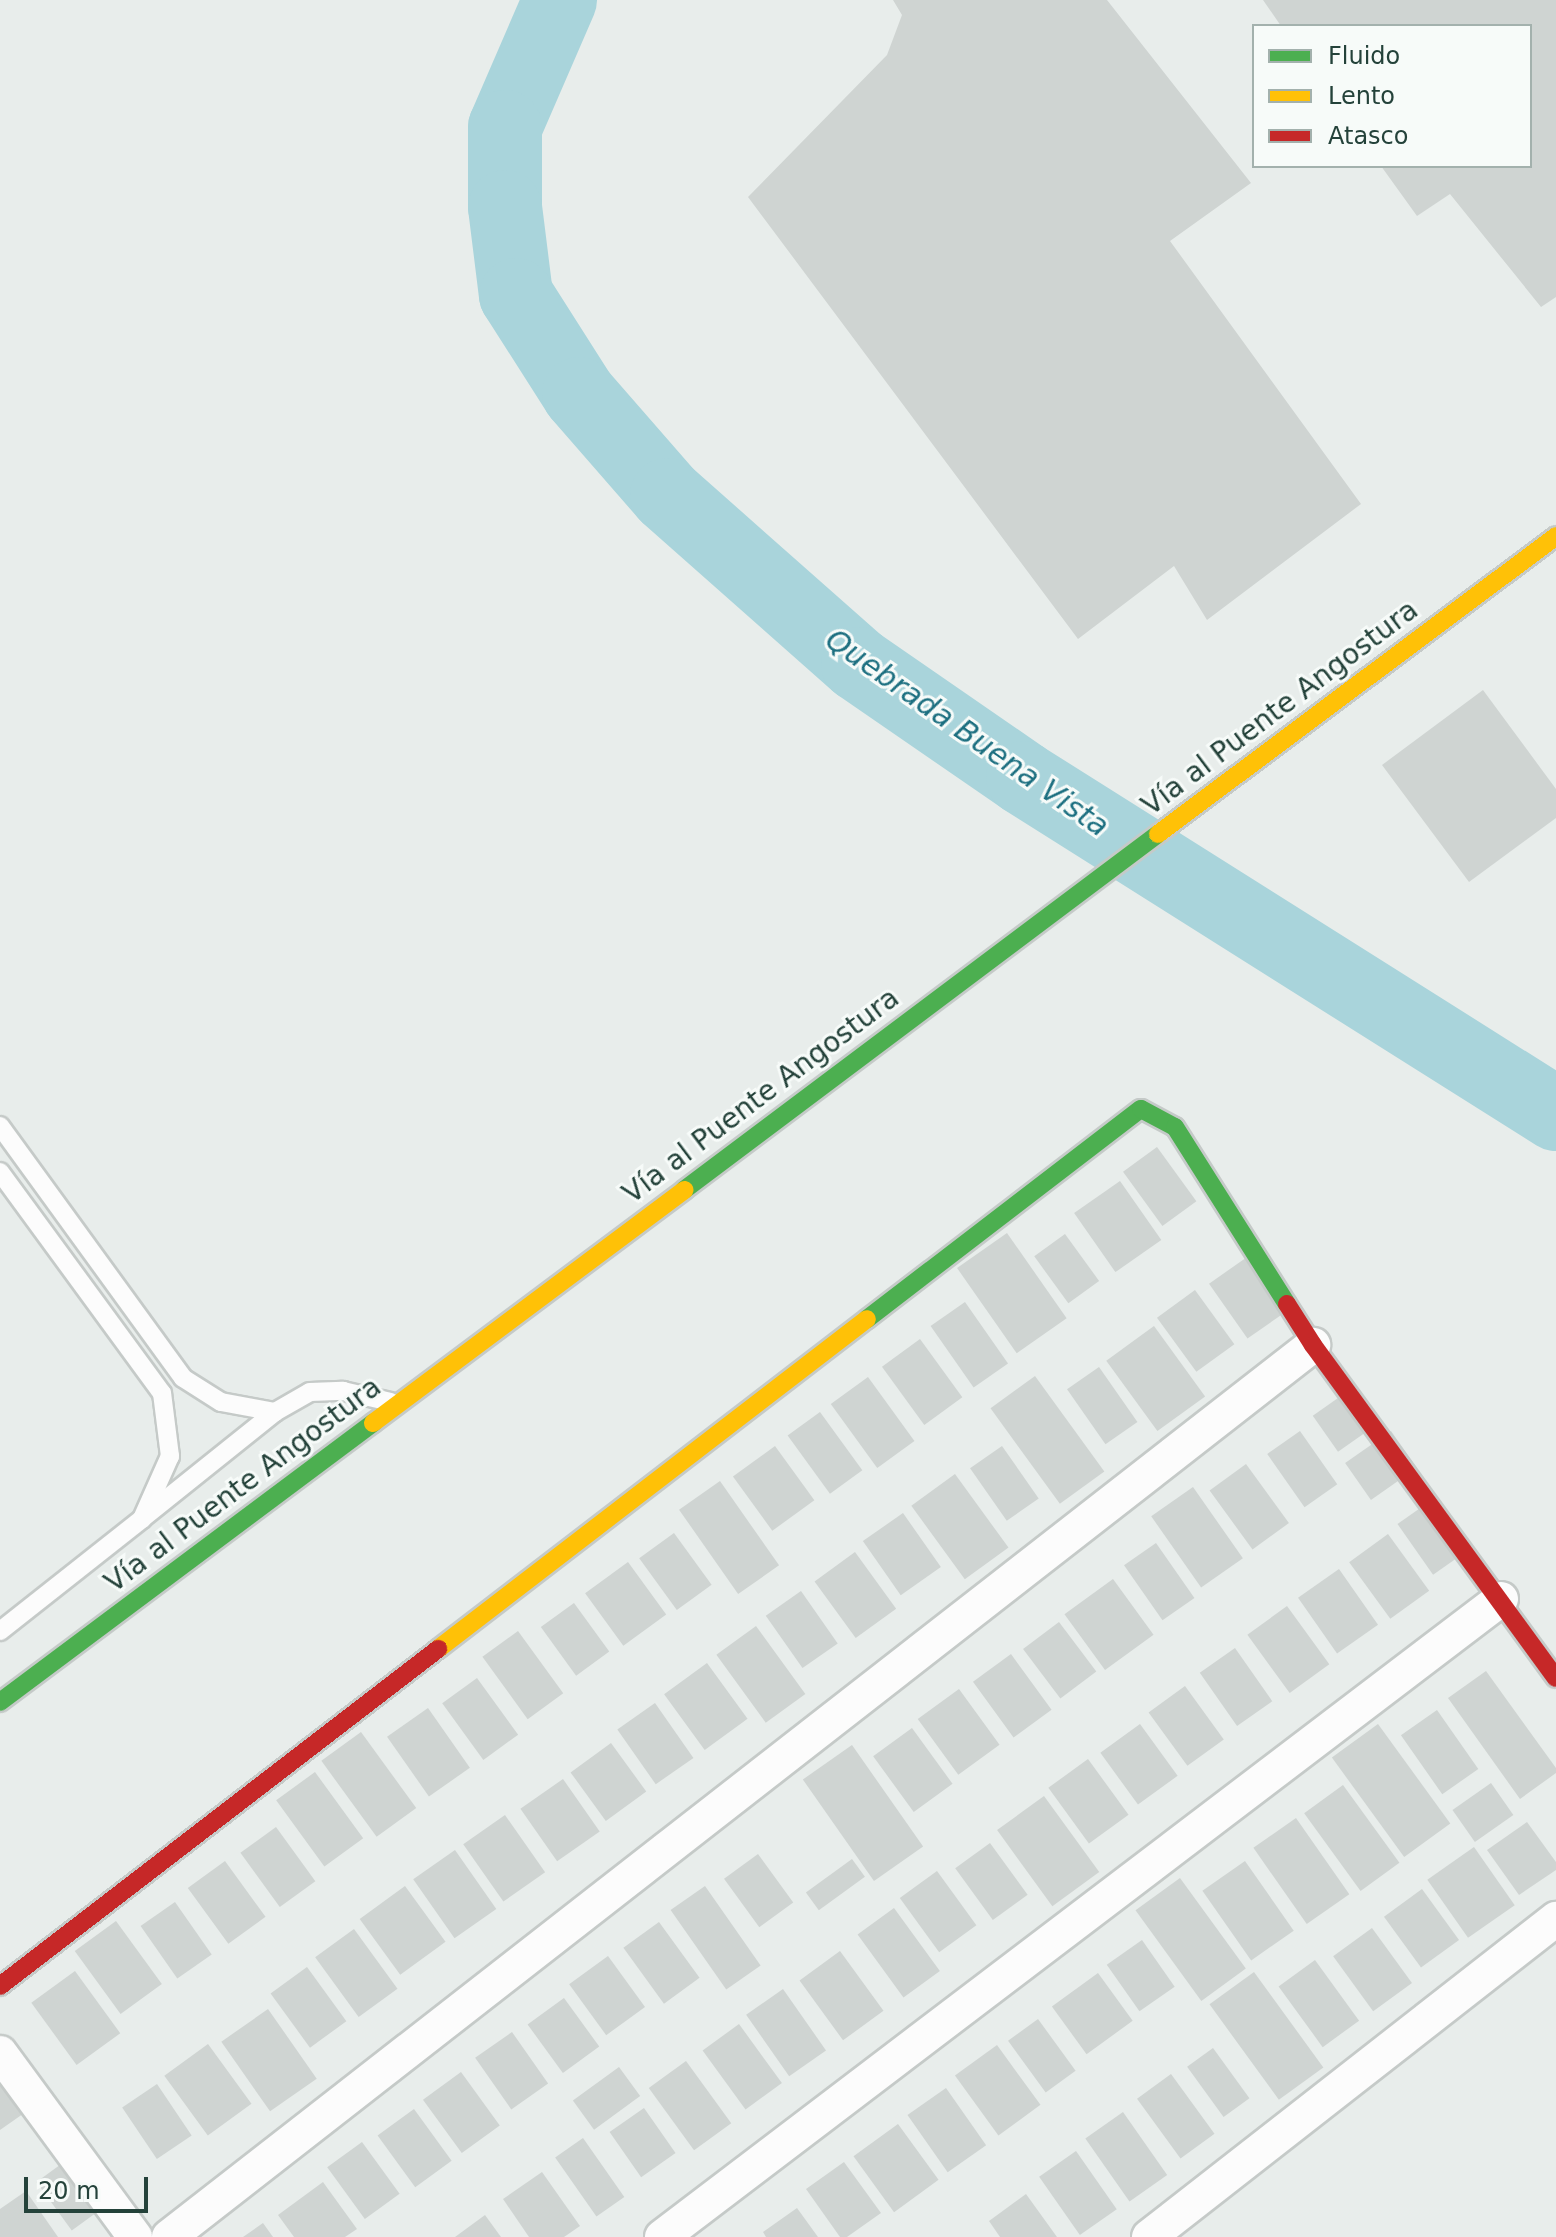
<!DOCTYPE html>
<meta charset="utf-8">
<style>
body{margin:0}
#map{position:relative;width:1556px;height:2237px;overflow:hidden;background:#e8edeb;font-family:"DejaVu Sans",sans-serif}
div>[style]{position:absolute}
[style*='--x']{left:calc(var(--x)*1px);top:calc(var(--y)*1px);width:calc(var(--w)*1px);rotate:calc(var(--a)*1deg)}
.river>*{height:74px;margin:-37px;padding:0 37px;transform-origin:37px;border-radius:37px;background:#a9d4db}
.building>*{inset:0;background:#cfd4d2;transform-origin:0 0}
.roads{filter:drop-shadow(2px 0 #c5cac8) drop-shadow(-2px 0 #c5cac8) drop-shadow(0 2px #c5cac8) drop-shadow(0 -2px #c5cac8)}
.lane>*{height:18px;margin:-9px;padding:0 9px;transform-origin:9px;border-radius:9px;background:#fcfcfc}
.street>*{height:34px;margin:-17px;padding:0 17px;transform-origin:17px;border-radius:17px;background:#fcfcfc}
.fast>*{height:18px;margin:-9px;padding:0 9px;transform-origin:9px;border-radius:9px;background:#4caf50}
.slow>*{height:18px;margin:-9px;padding:0 9px;transform-origin:9px;border-radius:9px;background:#ffc107}
.jam>*{height:18px;margin:-9px;padding:0 9px;transform-origin:9px;border-radius:9px;background:#c62828}
span{translate:-50% -50%;white-space:nowrap;text-align:center;line-height:1.15;-webkit-text-stroke:6px #f7fbf9;paint-order:stroke}
.street-label{font-size:28px;color:#24423a}
.water-label{font-size:30px;color:#1c6f80;font-style:italic}
.legend{position:absolute;left:1252px;top:24px;width:280px;height:144px;box-sizing:border-box;background:#f7fbf9;border:2px solid #a3b1ad;margin:0;padding:10px 14px;list-style:none;font-size:24px;color:#24423a}
.legend li{display:flex;align-items:center;gap:16px;height:40px}
.legend b{width:40px;border:2px solid #a3b1ad}
.scale{position:absolute;left:24px;top:2177px;width:124px;height:36px;box-sizing:border-box;border:4px solid #24423a;border-top:0;padding-left:10px;font-size:24px;line-height:28px;white-space:nowrap;color:#24423a;-webkit-text-stroke:6px #f7fbf9;paint-order:stroke}
</style>
<div id="map">
<div class="river">
<i style="--x:560;--y:0;--w:138;--a:113.4"></i>
<i style="--x:505;--y:127;--w:80;--a:90"></i>
<i style="--x:505;--y:207;--w:89;--a:82.9"></i>
<i style="--x:516;--y:295;--w:117;--a:57.5"></i>
<i style="--x:579;--y:394;--w:134;--a:48.9"></i>
<i style="--x:667;--y:495;--w:255;--a:41.5"></i>
<i style="--x:858;--y:664;--w:201;--a:34.6"></i>
<i style="--x:1023;--y:778;--w:630;--a:32.23"></i>
</div>
<div class="building">
<i style="clip-path:polygon(893px 0,1107px 0,1251px 183px,1170px 241px,1361px 504px,1207px 620px,1174px 566px,1078px 639px,748px 197px,887px 55px,902px 15px)"></i>
<i style="clip-path:polygon(1263px 0,1556px 0,1556px 297px,1541px 307px,1450px 194px,1417px 216px,1381px 166px,1530px 166px,1530px 26px,1281px 26px)"></i>
<i style="clip-path:polygon(1483px 690px,1556px 789px,1556px 818px,1469px 882px,1382px 765px)"></i>
<i style="left:1157px;top:1147px;width:67px;height:42px;rotate:54deg"></i>
<i style="left:1120px;top:1181px;width:72px;height:56px;rotate:55deg"></i>
<i style="left:1007px;top:1233px;width:104px;height:61px;rotate:55deg"></i>
<i style="left:1065px;top:1234px;width:58px;height:38px;rotate:54deg"></i>
<i style="left:1250px;top:1255px;width:67px;height:50px;rotate:55deg"></i>
<i style="left:1195px;top:1290px;width:67px;height:47px;rotate:54deg"></i>
<i style="left:965px;top:1302px;width:75px;height:42px;rotate:55deg"></i>
<i style="left:1154px;top:1326px;width:87px;height:59px;rotate:54deg"></i>
<i style="left:920px;top:1339px;width:72px;height:47px;rotate:54deg"></i>
<i style="left:1099px;top:1367px;width:67px;height:39px;rotate:55deg"></i>
<i style="left:1035px;top:1376px;width:118px;height:55px;rotate:54deg"></i>
<i style="left:868px;top:1377px;width:79px;height:46px;rotate:54deg"></i>
<i style="left:1348px;top:1391px;width:44px;height:43px;rotate:55deg"></i>
<i style="left:820px;top:1412px;width:72px;height:40px;rotate:54deg"></i>
<i style="left:1300px;top:1431px;width:65px;height:40px;rotate:55deg"></i>
<i style="left:1391px;top:1431px;width:45px;height:56px;rotate:55deg"></i>
<i style="left:775px;top:1446px;width:67px;height:52px;rotate:54deg"></i>
<i style="left:1002px;top:1446px;width:64px;height:39px;rotate:55deg"></i>
<i style="left:1246px;top:1464px;width:73px;height:45px;rotate:54deg"></i>
<i style="left:955px;top:1474px;width:91px;height:54px;rotate:54deg"></i>
<i style="left:720px;top:1481px;width:103px;height:50px;rotate:55deg"></i>
<i style="left:1193px;top:1487px;width:87px;height:51px;rotate:55deg"></i>
<i style="left:1436px;top:1497px;width:62px;height:47px;rotate:55deg"></i>
<i style="left:903px;top:1513px;width:66px;height:49px;rotate:55deg"></i>
<i style="left:674px;top:1533px;width:64px;height:43px;rotate:54deg"></i>
<i style="left:1388px;top:1534px;width:70px;height:48px;rotate:54deg"></i>
<i style="left:1156px;top:1543px;width:67px;height:39px;rotate:55deg"></i>
<i style="left:855px;top:1552px;width:70px;height:50px;rotate:54deg"></i>
<i style="left:628px;top:1562px;width:65px;height:53px;rotate:54deg"></i>
<i style="left:1339px;top:1569px;width:68px;height:50px;rotate:55deg"></i>
<i style="left:1113px;top:1579px;width:69px;height:60px;rotate:54deg"></i>
<i style="left:801px;top:1591px;width:64px;height:43px;rotate:55deg"></i>
<i style="left:574px;top:1603px;width:60px;height:41px;rotate:54deg"></i>
<i style="left:1287px;top:1606px;width:72px;height:49px;rotate:54deg"></i>
<i style="left:1059px;top:1622px;width:62px;height:45px;rotate:53deg"></i>
<i style="left:756px;top:1626px;width:84px;height:49px;rotate:54deg"></i>
<i style="left:518px;top:1631px;width:77px;height:44px;rotate:54deg"></i>
<i style="left:1235px;top:1648px;width:65px;height:43px;rotate:55deg"></i>
<i style="left:1011px;top:1654px;width:69px;height:47px;rotate:54deg"></i>
<i style="left:707px;top:1663px;width:69px;height:53px;rotate:54deg"></i>
<i style="clip-path:polygon(1486px 1671px,1556px 1768px,1556px 1773px,1520px 1799px,1448px 1698px)"></i>
<i style="left:477px;top:1678px;width:70px;height:43px;rotate:54deg"></i>
<i style="left:1185px;top:1686px;width:66px;height:45px;rotate:54deg"></i>
<i style="left:959px;top:1689px;width:69px;height:51px;rotate:54deg"></i>
<i style="left:655px;top:1703px;width:67px;height:46px;rotate:55deg"></i>
<i style="left:428px;top:1708px;width:73px;height:50px;rotate:55deg"></i>
<i style="left:1437px;top:1710px;width:72px;height:44px;rotate:55deg"></i>
<i style="left:1140px;top:1724px;width:64px;height:49px;rotate:54deg"></i>
<i style="left:1378px;top:1724px;width:123px;height:57px;rotate:54deg"></i>
<i style="left:912px;top:1728px;width:69px;height:48px;rotate:54deg"></i>
<i style="left:361px;top:1732px;width:94px;height:49px;rotate:54deg"></i>
<i style="left:611px;top:1743px;width:60px;height:50px;rotate:54deg"></i>
<i style="left:852px;top:1745px;width:124px;height:60px;rotate:55deg"></i>
<i style="left:1088px;top:1759px;width:69px;height:49px;rotate:54deg"></i>
<i style="left:315px;top:1772px;width:82px;height:48px;rotate:54deg"></i>
<i style="left:563px;top:1779px;width:64px;height:52px;rotate:55deg"></i>
<i style="left:1491px;top:1783px;width:39px;height:47px;rotate:55deg"></i>
<i style="left:1343px;top:1785px;width:96px;height:48px;rotate:54deg"></i>
<i style="left:1044px;top:1796px;width:94px;height:58px;rotate:54deg"></i>
<i style="left:505px;top:1815px;width:70px;height:51px;rotate:55deg"></i>
<i style="left:1296px;top:1818px;width:93px;height:52px;rotate:55deg"></i>
<i style="clip-path:polygon(1527px 1822px,1556px 1862px,1556px 1870px,1519px 1895px,1487px 1850px)"></i>
<i style="left:276px;top:1827px;width:67px;height:44px;rotate:54deg"></i>
<i style="left:990px;top:1843px;width:64px;height:43px;rotate:54deg"></i>
<i style="left:1474px;top:1847px;width:71px;height:57px;rotate:55deg"></i>
<i style="left:455px;top:1850px;width:72px;height:51px;rotate:55deg"></i>
<i style="left:758px;top:1854px;width:60px;height:42px;rotate:54deg"></i>
<i style="left:852px;top:1859px;width:22px;height:57px;rotate:54deg"></i>
<i style="left:225px;top:1861px;width:69px;height:46px;rotate:54deg"></i>
<i style="left:1245px;top:1861px;width:85px;height:52px;rotate:55deg"></i>
<i style="left:937px;top:1871px;width:67px;height:46px;rotate:54deg"></i>
<i style="left:1180px;top:1878px;width:112px;height:55px;rotate:54deg"></i>
<i style="left:405px;top:1886px;width:69px;height:56px;rotate:54deg"></i>
<i style="left:705px;top:1886px;width:97px;height:42px;rotate:55deg"></i>
<i style="left:1422px;top:1889px;width:63px;height:47px;rotate:54deg"></i>
<i style="left:175px;top:1902px;width:64px;height:42px;rotate:55deg"></i>
<i style="left:894px;top:1908px;width:78px;height:45px;rotate:54deg"></i>
<i style="left:116px;top:1921px;width:78px;height:51px;rotate:54deg"></i>
<i style="left:659px;top:1922px;width:69px;height:44px;rotate:54deg"></i>
<i style="left:1372px;top:1928px;width:68px;height:48px;rotate:54deg"></i>
<i style="left:354px;top:1929px;width:74px;height:48px;rotate:54deg"></i>
<i style="left:1142px;top:1940px;width:57px;height:43px;rotate:55deg"></i>
<i style="left:840px;top:1951px;width:74px;height:50px;rotate:54deg"></i>
<i style="left:608px;top:1956px;width:63px;height:48px;rotate:54deg"></i>
<i style="left:1315px;top:1960px;width:75px;height:45px;rotate:54deg"></i>
<i style="left:307px;top:1967px;width:67px;height:45px;rotate:54deg"></i>
<i style="left:75px;top:1971px;width:77px;height:54px;rotate:54deg"></i>
<i style="left:1254px;top:1972px;width:118px;height:55px;rotate:54deg"></i>
<i style="left:1098px;top:1973px;width:59px;height:57px;rotate:54deg"></i>
<i style="left:783px;top:1989px;width:75px;height:45px;rotate:55deg"></i>
<i style="left:564px;top:1998px;width:60px;height:45px;rotate:54deg"></i>
<i style="left:268px;top:2009px;width:85px;height:57px;rotate:55deg"></i>
<i style="left:1038px;top:2019px;width:64px;height:37px;rotate:54deg"></i>
<i style="left:739px;top:2024px;width:73px;height:45px;rotate:54deg"></i>
<i style="left:512px;top:2032px;width:63px;height:45px;rotate:55deg"></i>
<i style="left:208px;top:2044px;width:74px;height:54px;rotate:54deg"></i>
<i style="left:997px;top:2045px;width:74px;height:52px;rotate:54deg"></i>
<i style="left:1213px;top:2048px;width:62px;height:32px;rotate:54deg"></i>
<i style="left:686px;top:2061px;width:77px;height:46px;rotate:54deg"></i>
<i style="clip-path:polygon(0 2067px,30px 2109px,0 2130px)"></i>
<i style="left:619px;top:2067px;width:36px;height:57px;rotate:54deg"></i>
<i style="left:461px;top:2072px;width:66px;height:47px;rotate:54deg"></i>
<i style="left:1171px;top:2074px;width:74px;height:42px;rotate:54deg"></i>
<i style="left:157px;top:2084px;width:62px;height:42px;rotate:56deg"></i>
<i style="left:946px;top:2088px;width:70px;height:47px;rotate:55deg"></i>
<i style="left:644px;top:2108px;width:55px;height:42px;rotate:55deg"></i>
<i style="left:414px;top:2109px;width:64px;height:45px;rotate:54deg"></i>
<i style="left:1123px;top:2112px;width:77px;height:46px;rotate:55deg"></i>
<i style="left:898px;top:2124px;width:69px;height:55px;rotate:54deg"></i>
<i style="left:583px;top:2138px;width:72px;height:34px;rotate:55deg"></i>
<i style="left:362px;top:2142px;width:64px;height:43px;rotate:54deg"></i>
<i style="left:1076px;top:2151px;width:71px;height:45px;rotate:55deg"></i>
<i style="left:64px;top:2162px;width:60px;height:34px;rotate:54deg"></i>
<i style="clip-path:polygon(844px 2162px,881px 2213px,847px 2237px,840px 2237px,806px 2189px)"></i>
<i style="clip-path:polygon(542px 2172px,580px 2226px,564px 2237px,529px 2237px,503px 2199px)"></i>
<i style="clip-path:polygon(323px 2182px,357px 2229px,345px 2237px,294px 2237px,278px 2215px)"></i>
<i style="clip-path:polygon(26px 2191px,58px 2237px,0 2237px,0 2209px)"></i>
<i style="clip-path:polygon(1026px 2194px,1057px 2237px,1000px 2237px,989px 2221px)"></i>
<i style="clip-path:polygon(797px 2208px,818px 2237px,766px 2237px,763px 2232px)"></i>
<i style="clip-path:polygon(485px 2215px,501px 2237px,455px 2237px)"></i>
<i style="clip-path:polygon(263px 2223px,273px 2237px,243px 2237px)"></i>
</div>
<div class="roads">
<div class="lane">
<i style="--x:0;--y:1126;--w:311;--a:54"></i>
<i style="--x:183;--y:1378;--w:45;--a:32.3"></i>
<i style="--x:221;--y:1402;--w:55;--a:10.5"></i>
<i style="--x:0;--y:1172;--w:274;--a:53.8"></i>
<i style="--x:162;--y:1393;--w:64;--a:82.8"></i>
<i style="--x:170;--y:1456;--w:69;--a:114"></i>
<i style="--x:142;--y:1519;--w:181;--a:141.7"></i>
<i style="--x:144;--y:1517;--w:168;--a:-38.7"></i>
<i style="--x:275;--y:1412;--w:40;--a:-29.7"></i>
<i style="--x:310;--y:1392;--w:33;--a:-2"></i>
<i style="--x:343;--y:1391;--w:49;--a:12.9"></i>
</div>
<div class="street">
<i style="--x:0;--y:2053;--w:228;--a:53.7"></i>
<i style="--x:169;--y:2237;--w:1451;--a:-37.94"></i>
<i style="--x:662;--y:2237;--w:1054;--a:-37.25"></i>
<i style="--x:1149;--y:2237;--w:517;--a:-38"></i>
</div>
<div class="fast">
<i style="--x:684;--y:1190;--w:593;--a:-36.91"></i>
<i style="--x:867;--y:1319;--w:345;--a:-37.5"></i>
<i style="--x:1141;--y:1109;--w:38;--a:28"></i>
<i style="--x:1175;--y:1127;--w:209;--a:57.7"></i>
<i style="--x:0;--y:1702;--w:466;--a:-36.8"></i>
</div>
<div class="slow">
<i style="--x:1158;--y:834;--w:497;--a:-36.8"></i>
<i style="--x:373;--y:1423;--w:389;--a:-36.8"></i>
<i style="--x:438;--y:1649;--w:541;--a:-37.57"></i>
</div>
<div class="jam">
<i style="--x:1287;--y:1304;--w:49;--a:57.6"></i>
<i style="--x:1313;--y:1345;--w:412;--a:53.9"></i>
<i style="--x:0;--y:1986;--w:553;--a:-37.57"></i>
</div>
</div>
<div class="street-label">
<span style="left:1280px;top:708px;rotate:-37deg">Vía al Puente Angostura</span>
<span style="left:761px;top:1096px;rotate:-37deg">Vía al Puente Angostura</span>
<span style="left:243px;top:1485px;rotate:-37deg">Vía al Puente Angostura</span>
</div>
<div class="water-label">
<span style="left:967px;top:733px;rotate:35deg">Quebrada Buena Vista</span>
</div>
<ul class="legend">
<li><b style="height:10px;background:#4caf50"></b>Fluido</li>
<li><b style="height:10px;background:#ffc107"></b>Lento</li>
<li><b style="height:10px;background:#c62828"></b>Atasco</li>
</ul>
<div class="scale">20 m</div>
</div>
